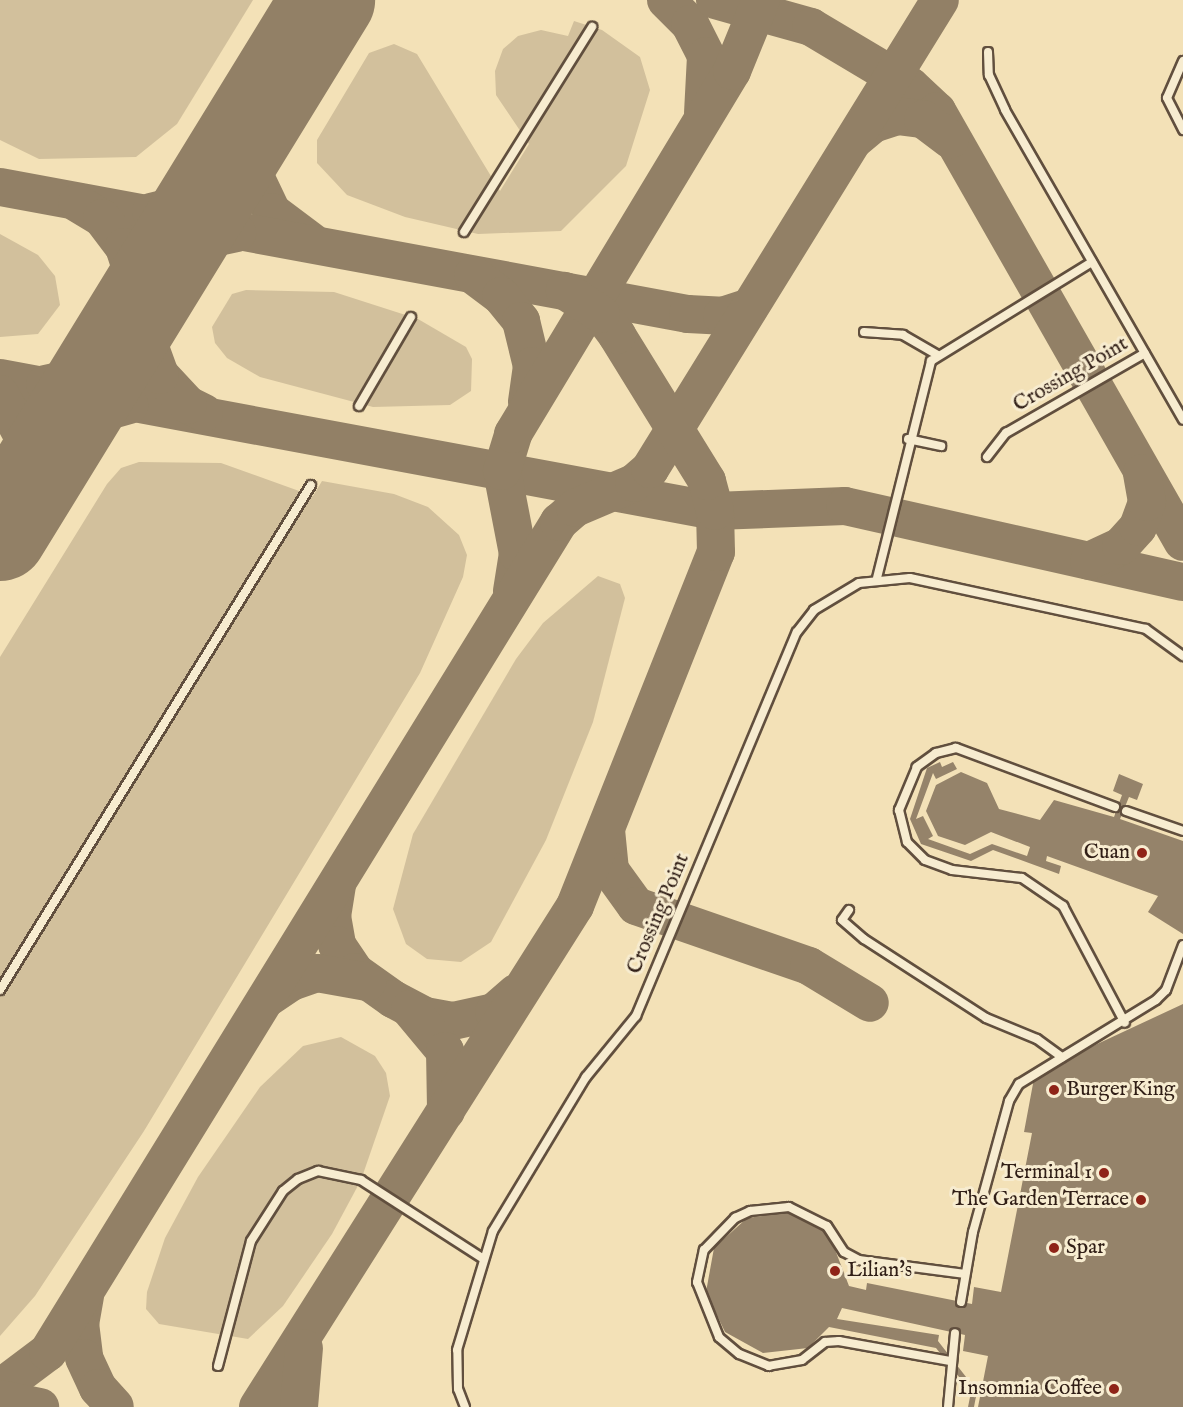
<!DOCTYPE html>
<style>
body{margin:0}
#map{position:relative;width:1183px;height:1407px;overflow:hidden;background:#f3e1b7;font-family:"IM FELL English",serif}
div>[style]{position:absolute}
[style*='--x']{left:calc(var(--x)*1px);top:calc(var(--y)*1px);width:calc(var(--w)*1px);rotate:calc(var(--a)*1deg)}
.green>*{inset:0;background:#d2c09c}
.taxiway>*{height:38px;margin:-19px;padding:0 19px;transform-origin:19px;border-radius:19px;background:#928066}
.runway>*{height:94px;margin:-47px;padding:0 47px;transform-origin:47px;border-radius:47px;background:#928066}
.building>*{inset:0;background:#95836a}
.roads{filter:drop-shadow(2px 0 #614f3e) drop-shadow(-2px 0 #614f3e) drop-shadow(0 2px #614f3e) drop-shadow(0 -2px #614f3e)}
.service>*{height:8px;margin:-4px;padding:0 4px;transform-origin:4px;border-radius:4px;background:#f7ecd0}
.dots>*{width:16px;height:16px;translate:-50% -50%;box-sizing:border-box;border:3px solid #f7ecd0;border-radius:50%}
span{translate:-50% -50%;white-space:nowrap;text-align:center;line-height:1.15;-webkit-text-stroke:6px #f7ecd0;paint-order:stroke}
.street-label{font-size:21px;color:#301e16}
.poi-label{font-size:21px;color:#301e16}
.right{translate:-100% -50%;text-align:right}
.left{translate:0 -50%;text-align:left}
</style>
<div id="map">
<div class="green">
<i style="clip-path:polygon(0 0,253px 0,177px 124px,136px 157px,39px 159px,0 140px)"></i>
<i style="clip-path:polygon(574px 21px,602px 30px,640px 57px,650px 90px,626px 166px,561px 231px,478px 234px,405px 217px,347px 195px,317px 163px,317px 140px,369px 53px,394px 44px,417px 54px,500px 191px,529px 144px,496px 95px,495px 71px,503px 49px,518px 36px,541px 30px,568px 36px)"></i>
<i style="clip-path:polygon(0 234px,38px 255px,55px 276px,60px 305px,38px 334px,0 337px)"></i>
<i style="clip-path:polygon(246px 290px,334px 292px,418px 319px,466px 347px,472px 359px,471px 391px,450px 405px,373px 407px,260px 377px,227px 358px,215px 343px,212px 327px,232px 294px)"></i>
<i style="clip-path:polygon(139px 462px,221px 463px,313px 496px,322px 481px,394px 494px,428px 507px,459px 535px,467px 555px,463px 577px,420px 673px,144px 1131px,35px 1296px,0 1336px,0 657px,107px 484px,121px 468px)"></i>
<i style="clip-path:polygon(598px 576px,620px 584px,625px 598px,593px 722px,546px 840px,491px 942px,461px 962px,427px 959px,406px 944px,393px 909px,413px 834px,516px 659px,543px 623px)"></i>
<i style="clip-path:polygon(341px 1037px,375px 1056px,386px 1073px,390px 1096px,361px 1180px,332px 1234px,283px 1306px,248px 1339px,159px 1324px,146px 1309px,147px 1292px,165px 1238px,198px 1177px,260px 1087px,303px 1046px)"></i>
</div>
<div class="taxiway">
<i style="--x:666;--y:0;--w:34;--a:45"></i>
<i style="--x:690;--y:24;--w:36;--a:63"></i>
<i style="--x:706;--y:56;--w:57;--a:93"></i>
<i style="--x:715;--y:0;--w:100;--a:15.7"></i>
<i style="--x:811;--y:27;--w:115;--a:30.8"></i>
<i style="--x:910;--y:86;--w:37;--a:43"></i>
<i style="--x:937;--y:111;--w:496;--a:60.3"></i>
<i style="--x:307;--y:32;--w:32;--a:-83"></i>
<i style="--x:269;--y:94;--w:43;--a:110.6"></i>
<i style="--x:254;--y:134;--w:40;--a:90"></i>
<i style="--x:254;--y:174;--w:42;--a:64.7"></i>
<i style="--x:272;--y:212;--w:50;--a:36.9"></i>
<i style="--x:854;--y:140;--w:25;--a:-40"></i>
<i style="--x:873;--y:124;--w:25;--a:-18"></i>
<i style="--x:897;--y:116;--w:26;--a:7"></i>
<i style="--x:923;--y:119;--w:34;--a:37"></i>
<i style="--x:0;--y:187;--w:700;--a:10.46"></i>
<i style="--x:688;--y:314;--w:34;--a:3"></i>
<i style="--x:722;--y:316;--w:29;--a:-18"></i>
<i style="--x:77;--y:203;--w:29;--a:31"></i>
<i style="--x:102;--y:218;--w:36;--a:53"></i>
<i style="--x:124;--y:247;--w:32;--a:72"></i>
<i style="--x:134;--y:277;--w:43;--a:94"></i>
<i style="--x:151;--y:212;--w:41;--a:-14"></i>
<i style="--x:191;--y:202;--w:31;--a:-37"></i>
<i style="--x:473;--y:275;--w:35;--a:37"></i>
<i style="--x:501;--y:296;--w:32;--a:51"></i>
<i style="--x:521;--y:321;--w:46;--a:76.3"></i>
<i style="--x:532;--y:366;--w:36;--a:98"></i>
<i style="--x:0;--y:378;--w:727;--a:10.54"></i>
<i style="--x:715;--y:511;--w:130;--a:-2.2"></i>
<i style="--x:845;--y:506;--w:346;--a:12.7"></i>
<i style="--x:45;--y:384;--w:33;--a:-12"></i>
<i style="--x:77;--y:377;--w:39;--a:-32"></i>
<i style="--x:0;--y:394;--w:57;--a:61.6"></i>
<i style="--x:27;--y:444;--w:53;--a:95.4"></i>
<i style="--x:204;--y:413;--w:18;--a:-153"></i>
<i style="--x:188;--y:405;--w:41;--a:-133"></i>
<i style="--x:160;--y:375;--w:35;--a:-110"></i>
<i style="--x:148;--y:342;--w:28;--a:-92"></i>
<i style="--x:147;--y:314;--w:39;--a:-73"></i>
<i style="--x:158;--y:277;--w:32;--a:-46"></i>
<i style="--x:180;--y:254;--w:28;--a:-30"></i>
<i style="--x:204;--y:240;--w:34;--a:-12"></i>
<i style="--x:56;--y:443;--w:40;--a:-40"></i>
<i style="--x:87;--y:417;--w:44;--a:-15.9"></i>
<i style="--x:1089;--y:561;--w:35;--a:-25"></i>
<i style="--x:1121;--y:546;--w:25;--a:-48"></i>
<i style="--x:1138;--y:527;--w:27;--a:-70"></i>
<i style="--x:1147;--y:502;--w:29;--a:-100"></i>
<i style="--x:512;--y:591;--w:37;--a:-81"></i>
<i style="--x:518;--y:554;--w:85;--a:-100.9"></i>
<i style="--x:502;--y:471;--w:39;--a:-73"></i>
<i style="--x:513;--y:434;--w:424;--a:-58.9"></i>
<i style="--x:732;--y:71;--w:77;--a:-67.8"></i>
<i style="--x:606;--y:830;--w:40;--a:84.3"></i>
<i style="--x:610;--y:870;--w:44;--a:54.2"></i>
<i style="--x:636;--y:906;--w:183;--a:19.1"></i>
<i style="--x:809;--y:966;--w:71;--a:31.2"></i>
<i style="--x:337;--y:885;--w:31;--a:99"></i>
<i style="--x:332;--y:916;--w:29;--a:80"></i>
<i style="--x:337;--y:945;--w:32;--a:56"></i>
<i style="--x:355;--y:972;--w:47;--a:35.4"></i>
<i style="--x:393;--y:999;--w:36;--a:28"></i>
<i style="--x:425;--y:1016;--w:28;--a:10"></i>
<i style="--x:453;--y:1021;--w:42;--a:-12.4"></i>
<i style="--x:494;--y:1012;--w:29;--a:-41"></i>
<i style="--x:266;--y:999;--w:30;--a:-34"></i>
<i style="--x:291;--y:982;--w:28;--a:-19"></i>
<i style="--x:317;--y:973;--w:51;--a:10.2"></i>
<i style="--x:410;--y:1009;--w:55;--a:50.2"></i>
<i style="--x:445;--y:1051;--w:60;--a:89"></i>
<i style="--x:85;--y:1296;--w:27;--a:100"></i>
<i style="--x:80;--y:1323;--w:35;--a:83"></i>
<i style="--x:84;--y:1358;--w:33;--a:65"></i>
<i style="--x:98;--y:1388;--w:25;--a:48"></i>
<i style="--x:0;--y:1388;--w:60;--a:-36.9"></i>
<i style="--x:48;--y:1352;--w:975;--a:-58.38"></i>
<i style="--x:559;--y:522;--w:21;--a:-41"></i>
<i style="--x:575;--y:508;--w:64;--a:-23"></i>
<i style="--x:634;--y:483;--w:21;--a:-41"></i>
<i style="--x:650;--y:469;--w:551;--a:-58.27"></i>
<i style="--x:0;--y:1399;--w:41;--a:11.3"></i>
<i style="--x:258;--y:1407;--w:593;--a:-57.68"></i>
<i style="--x:575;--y:906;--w:381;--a:-68.3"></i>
<i style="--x:716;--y:552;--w:41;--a:-91.4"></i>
<i style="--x:715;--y:511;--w:31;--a:-105"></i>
<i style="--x:707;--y:481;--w:172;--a:-121.7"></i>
<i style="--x:617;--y:335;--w:26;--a:-127"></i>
<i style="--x:601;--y:314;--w:43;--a:-147.4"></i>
<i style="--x:299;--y:1407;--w:59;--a:-85.2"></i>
</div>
<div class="runway">
<i style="--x:0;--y:534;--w:627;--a:-58.44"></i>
</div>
<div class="building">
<i style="clip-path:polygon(940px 762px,942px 767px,953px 762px,957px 769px,936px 779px,933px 773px,916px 819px,923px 816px,933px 836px,928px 839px,970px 854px,992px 844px,1027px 856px,1030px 847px,991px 832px,965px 845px,938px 836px,926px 811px,936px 785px,961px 772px,987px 783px,999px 809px,1040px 820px,1054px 800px,1114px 817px,1122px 795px,1113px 791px,1119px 774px,1143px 784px,1137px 800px,1129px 797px,1120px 819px,1183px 841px,1183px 934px,1148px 912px,1158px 896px,1047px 856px,1046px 861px,1061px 866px,1059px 874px,993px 850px,971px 861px,921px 844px,910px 819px,927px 768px)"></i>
<i style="clip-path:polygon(1183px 1004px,1183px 1407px,978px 1407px,988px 1356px,963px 1351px,965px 1335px,842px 1308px,837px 1319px,939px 1335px,938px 1341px,977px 1391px,974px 1407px,968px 1407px,971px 1392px,936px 1348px,829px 1327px,808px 1348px,763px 1353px,725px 1332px,706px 1292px,714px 1248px,747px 1218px,790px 1212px,829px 1234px,849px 1286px,866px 1290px,867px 1283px,972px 1304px,974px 1287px,1001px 1292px,1032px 1133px,1024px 1132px,1035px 1073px)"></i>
</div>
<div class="roads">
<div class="service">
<i style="--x:988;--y:52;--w:23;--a:88"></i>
<i style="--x:989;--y:75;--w:38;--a:65"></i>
<i style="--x:1005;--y:110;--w:357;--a:60.1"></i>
<i style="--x:1183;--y:61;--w:40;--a:113.4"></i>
<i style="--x:1167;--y:98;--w:36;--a:63"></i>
<i style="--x:464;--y:232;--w:242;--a:-58"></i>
<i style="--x:864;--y:332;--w:39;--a:4"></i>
<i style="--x:903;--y:335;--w:39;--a:30"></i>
<i style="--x:359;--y:406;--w:103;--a:-59.7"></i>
<i style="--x:908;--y:439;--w:34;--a:12"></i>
<i style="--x:987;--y:457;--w:31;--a:-52"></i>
<i style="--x:1006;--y:433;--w:160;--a:-29.9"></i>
<i style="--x:877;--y:578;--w:224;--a:-76"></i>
<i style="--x:931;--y:361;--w:189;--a:-31.6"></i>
<i style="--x:1115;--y:807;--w:170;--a:-159.6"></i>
<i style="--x:956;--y:748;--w:21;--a:166"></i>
<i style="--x:936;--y:753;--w:24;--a:144"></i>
<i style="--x:917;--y:767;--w:47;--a:112.7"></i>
<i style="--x:899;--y:810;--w:33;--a:76"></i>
<i style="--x:907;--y:842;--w:25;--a:45"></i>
<i style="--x:925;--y:860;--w:29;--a:20"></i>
<i style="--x:952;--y:870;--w:70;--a:6.5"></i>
<i style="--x:1022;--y:878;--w:50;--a:34.3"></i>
<i style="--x:1063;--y:906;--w:132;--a:62.1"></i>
<i style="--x:1126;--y:811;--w:60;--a:19.3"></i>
<i style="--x:849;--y:910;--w:12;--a:125"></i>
<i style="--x:842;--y:920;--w:29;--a:41"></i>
<i style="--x:864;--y:939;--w:145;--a:32.9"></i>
<i style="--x:986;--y:1018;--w:55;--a:22.4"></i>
<i style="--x:1037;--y:1039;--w:31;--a:36"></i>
<i style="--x:0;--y:990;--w:593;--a:-58.37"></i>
<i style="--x:961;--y:1302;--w:71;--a:-80.3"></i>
<i style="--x:973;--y:1232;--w:136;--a:-74.6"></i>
<i style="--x:1009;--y:1101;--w:20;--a:-60"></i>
<i style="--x:1019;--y:1084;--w:161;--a:-31.5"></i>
<i style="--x:1156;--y:1000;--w:14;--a:-45"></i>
<i style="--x:1166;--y:990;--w:48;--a:-69.3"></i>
<i style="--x:950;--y:1361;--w:113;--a:-169.8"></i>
<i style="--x:839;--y:1341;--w:14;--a:176"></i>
<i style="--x:825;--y:1342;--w:29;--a:142"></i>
<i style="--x:802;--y:1360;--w:34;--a:170"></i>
<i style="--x:769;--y:1366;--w:32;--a:-158"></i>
<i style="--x:739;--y:1354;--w:26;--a:-140"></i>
<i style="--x:719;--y:1337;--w:59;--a:-111.8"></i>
<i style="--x:697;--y:1282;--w:33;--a:-78"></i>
<i style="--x:704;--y:1250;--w:45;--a:-45.9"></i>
<i style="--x:735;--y:1218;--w:17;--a:-25"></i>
<i style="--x:750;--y:1211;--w:39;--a:-6"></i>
<i style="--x:789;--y:1207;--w:42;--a:26.6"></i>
<i style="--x:827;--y:1226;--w:31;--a:57"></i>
<i style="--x:844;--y:1252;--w:17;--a:28"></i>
<i style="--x:859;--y:1260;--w:107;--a:7.5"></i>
<i style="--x:218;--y:1366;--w:129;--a:-75.2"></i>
<i style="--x:251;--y:1241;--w:59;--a:-57.4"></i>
<i style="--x:283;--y:1191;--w:19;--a:-39"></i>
<i style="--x:298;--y:1179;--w:22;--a:-22"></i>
<i style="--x:318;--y:1171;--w:44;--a:11.8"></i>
<i style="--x:361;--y:1180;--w:144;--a:32.8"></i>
<i style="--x:465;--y:1407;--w:19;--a:-111"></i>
<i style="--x:458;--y:1389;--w:39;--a:-91"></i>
<i style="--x:457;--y:1350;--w:124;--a:-73.2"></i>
<i style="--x:493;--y:1231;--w:180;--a:-58.9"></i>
<i style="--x:586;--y:1077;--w:79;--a:-50.7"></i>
<i style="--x:636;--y:1016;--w:416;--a:-67.3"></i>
<i style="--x:797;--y:632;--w:28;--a:-52"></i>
<i style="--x:814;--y:610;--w:52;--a:-31"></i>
<i style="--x:859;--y:583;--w:51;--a:-5.6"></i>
<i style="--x:910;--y:578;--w:241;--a:12.2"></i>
<i style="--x:1146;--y:629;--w:46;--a:36.1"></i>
<i style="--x:948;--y:1407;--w:74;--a:-84.6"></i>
</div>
</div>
<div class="dots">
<i style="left:1142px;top:853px;background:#8f2418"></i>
<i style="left:1054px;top:1090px;background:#8f2418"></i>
<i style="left:1104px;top:1173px;background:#8f2418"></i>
<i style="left:1141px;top:1200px;background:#8f2418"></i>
<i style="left:1054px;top:1248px;background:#8f2418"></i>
<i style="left:835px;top:1271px;background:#8f2418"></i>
<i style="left:1114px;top:1389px;background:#8f2418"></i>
</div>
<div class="street-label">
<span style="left:1071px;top:375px;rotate:-30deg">Crossing Point</span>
<span style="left:659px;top:914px;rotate:-67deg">Crossing Point</span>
</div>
<div class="poi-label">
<span class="right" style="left:1130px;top:853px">Cuan</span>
<span class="left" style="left:1066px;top:1090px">Burger King</span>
<span class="right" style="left:1092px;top:1173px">Terminal 1</span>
<span class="right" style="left:1129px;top:1200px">The Garden Terrace</span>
<span class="left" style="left:1066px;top:1248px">Spar</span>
<span class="left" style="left:847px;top:1271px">Lilian's</span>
<span class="right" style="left:1102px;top:1389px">Insomnia Coffee</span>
</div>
</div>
